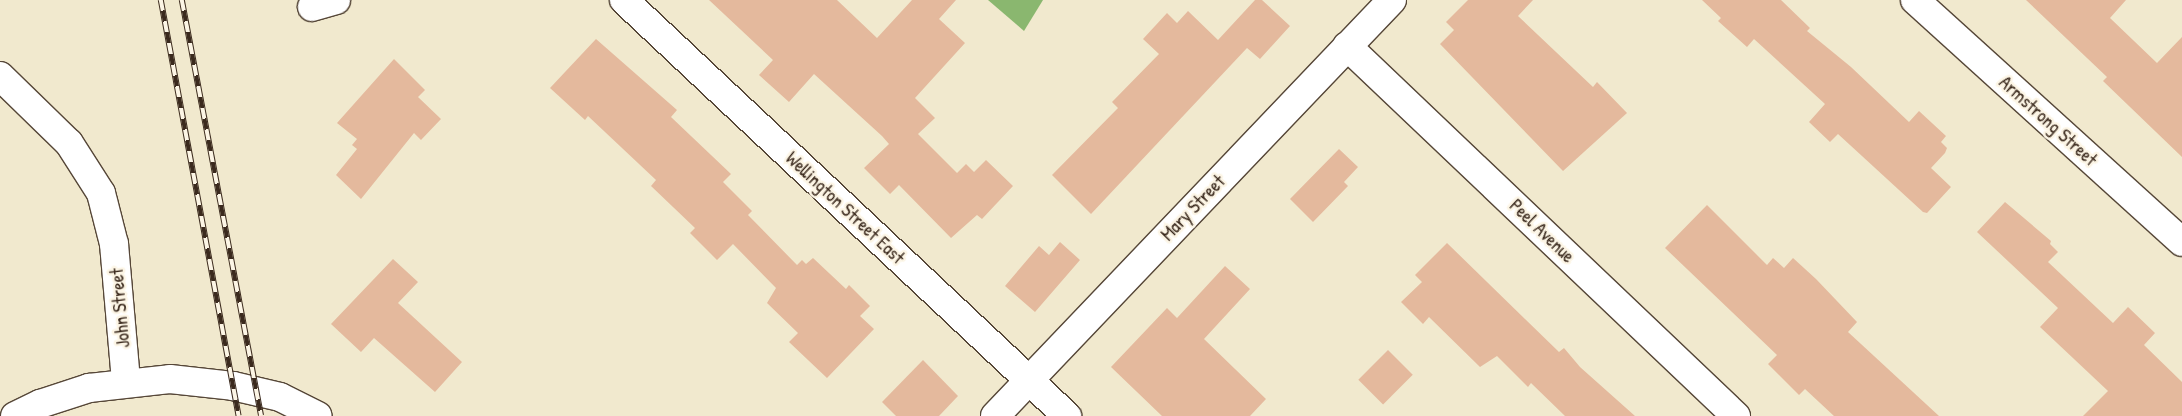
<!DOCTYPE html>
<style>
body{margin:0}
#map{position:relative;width:2182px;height:416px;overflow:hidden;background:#f1e9ce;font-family:"Patrick Hand",sans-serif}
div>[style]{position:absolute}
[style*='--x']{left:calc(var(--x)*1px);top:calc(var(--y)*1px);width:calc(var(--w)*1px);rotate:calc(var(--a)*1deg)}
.forest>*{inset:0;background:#8ab76f}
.building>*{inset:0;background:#e4b99d;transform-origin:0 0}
.roads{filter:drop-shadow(1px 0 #564738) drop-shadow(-1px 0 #564738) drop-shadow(0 1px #564738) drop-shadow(0 -1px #564738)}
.minor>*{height:28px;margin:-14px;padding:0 14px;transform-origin:14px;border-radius:14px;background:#fff}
.rail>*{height:5.5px;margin-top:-2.75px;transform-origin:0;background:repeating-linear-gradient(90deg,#fcf5e5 0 11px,#3b2a1e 0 22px);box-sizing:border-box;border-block:1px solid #3b2a1e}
span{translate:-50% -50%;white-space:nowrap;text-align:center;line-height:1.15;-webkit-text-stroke:5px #fcf5e5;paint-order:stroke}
.street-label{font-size:19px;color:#3b2a1e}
</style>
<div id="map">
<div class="forest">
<i style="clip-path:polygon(988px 0,1043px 0,1024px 31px)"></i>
</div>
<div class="building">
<i style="clip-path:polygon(709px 0,837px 0,877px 38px,912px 0,956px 0,939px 19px,965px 43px,915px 98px,935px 118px,918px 134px,957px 173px,966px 164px,974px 172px,986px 160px,1013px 186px,982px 219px,977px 215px,951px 238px,899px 185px,890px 194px,864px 168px,889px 144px,882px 136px,814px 74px,789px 102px,759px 75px,773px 60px)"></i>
<i style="clip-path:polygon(1255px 0,1262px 0,1290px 26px,1260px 59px,1247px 48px,1091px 214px,1052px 175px,1118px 108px,1112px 102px,1159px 54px,1143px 39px,1167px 13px,1177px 23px,1188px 11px,1218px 40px)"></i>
<i style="clip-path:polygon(1468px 0,1533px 0,1518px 16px,1593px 87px,1597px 82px,1627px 113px,1563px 171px,1440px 44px,1454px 30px,1446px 22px)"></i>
<i style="clip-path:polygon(1702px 0,1781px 0,1810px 28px,1807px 31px,1851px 67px,1909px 122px,1919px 111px,1946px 136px,1941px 142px,1947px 148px,1945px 153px,1931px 168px,1951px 187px,1927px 213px,1923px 212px,1838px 134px,1830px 142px,1809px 122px,1825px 104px,1754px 39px,1747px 47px,1718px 21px,1721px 18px)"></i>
<i style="clip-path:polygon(2026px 0,2126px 0,2110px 18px,2157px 63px,2182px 37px,2182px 157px,2103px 81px,2107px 77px)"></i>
<i style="clip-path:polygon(596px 39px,677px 110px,671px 117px,731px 174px,723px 182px,752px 211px,748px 215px,797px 265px,802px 260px,806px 264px,813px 258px,846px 289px,849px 285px,870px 306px,860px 316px,874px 329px,827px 378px,789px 342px,798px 333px,767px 303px,776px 288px,733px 244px,717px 260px,690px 233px,695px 228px,651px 186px,656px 180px,588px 116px,585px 120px,550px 88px)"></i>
<i style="clip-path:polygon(394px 59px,425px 90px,418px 97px,441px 119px,421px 140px,414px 133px,361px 199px,336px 175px,357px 149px,352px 145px,357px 139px,337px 123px)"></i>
<i style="clip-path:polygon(1339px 149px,1358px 167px,1344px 182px,1348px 186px,1313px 222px,1290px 199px)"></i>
<i style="clip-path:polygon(2005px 202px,2051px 241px,2050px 244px,2058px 252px,2048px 262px,2113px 323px,2128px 307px,2155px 333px,2144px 345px,2182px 382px,2182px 416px,2083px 416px,2108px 391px,2040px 327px,2058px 308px,1977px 232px)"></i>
<i style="clip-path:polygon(1707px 205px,1767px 265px,1773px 258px,1784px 268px,1793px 258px,1816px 279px,1857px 322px,1848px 332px,1939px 416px,1834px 416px,1805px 389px,1799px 395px,1768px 364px,1777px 355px,1665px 248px)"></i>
<i style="clip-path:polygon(1060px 242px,1080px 260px,1035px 312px,1005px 286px,1039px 246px,1049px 255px)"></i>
<i style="clip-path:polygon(1447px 243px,1559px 352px,1564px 348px,1580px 367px,1635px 416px,1565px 416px,1531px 383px,1528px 387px,1497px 356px,1480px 367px,1429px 317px,1423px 324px,1401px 302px,1422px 282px,1415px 275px)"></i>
<i style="clip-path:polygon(393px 259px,418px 282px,398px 303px,462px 362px,435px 392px,374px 338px,361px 352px,331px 324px)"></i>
<i style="clip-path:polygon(1225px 266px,1250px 289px,1204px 339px,1266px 399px,1250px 416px,1162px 416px,1111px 367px,1167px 308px,1177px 318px)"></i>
<i style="left:1388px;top:350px;width:35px;height:42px;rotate:45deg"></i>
<i style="clip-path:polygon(923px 360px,958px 396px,939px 416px,896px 416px,882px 402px)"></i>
</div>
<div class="roads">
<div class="minor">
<i style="--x:624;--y:0;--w:608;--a:43.2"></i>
<i style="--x:1915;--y:0;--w:360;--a:42.2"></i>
<i style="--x:312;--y:7;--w:25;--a:-16"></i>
<i style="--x:1347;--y:46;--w:537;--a:43.57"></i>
<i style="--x:0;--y:76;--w:96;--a:44.2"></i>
<i style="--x:69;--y:143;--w:59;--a:57.4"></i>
<i style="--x:101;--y:193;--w:53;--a:75.7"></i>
<i style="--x:114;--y:244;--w:138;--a:85"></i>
<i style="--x:15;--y:416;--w:28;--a:-26"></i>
<i style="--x:40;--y:404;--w:52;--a:-18.1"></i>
<i style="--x:89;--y:388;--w:81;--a:-6.3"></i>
<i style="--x:170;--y:379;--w:63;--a:6.3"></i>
<i style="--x:233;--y:386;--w:48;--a:13.2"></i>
<i style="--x:280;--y:397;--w:42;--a:26.6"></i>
<i style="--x:995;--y:416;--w:575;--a:-46.34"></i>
</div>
</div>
<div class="rail">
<i style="--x:161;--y:0;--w:423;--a:79.4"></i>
<i style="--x:182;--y:0;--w:423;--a:79.2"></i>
</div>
<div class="street-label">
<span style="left:2048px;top:121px;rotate:42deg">Armstrong Street</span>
<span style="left:845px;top:208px;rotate:43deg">Wellington Street East</span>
<span style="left:1193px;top:208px;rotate:-46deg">Mary Street</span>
<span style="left:1542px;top:231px;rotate:44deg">Peel Avenue</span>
<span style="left:120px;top:308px;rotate:-95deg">John Street</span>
</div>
</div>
